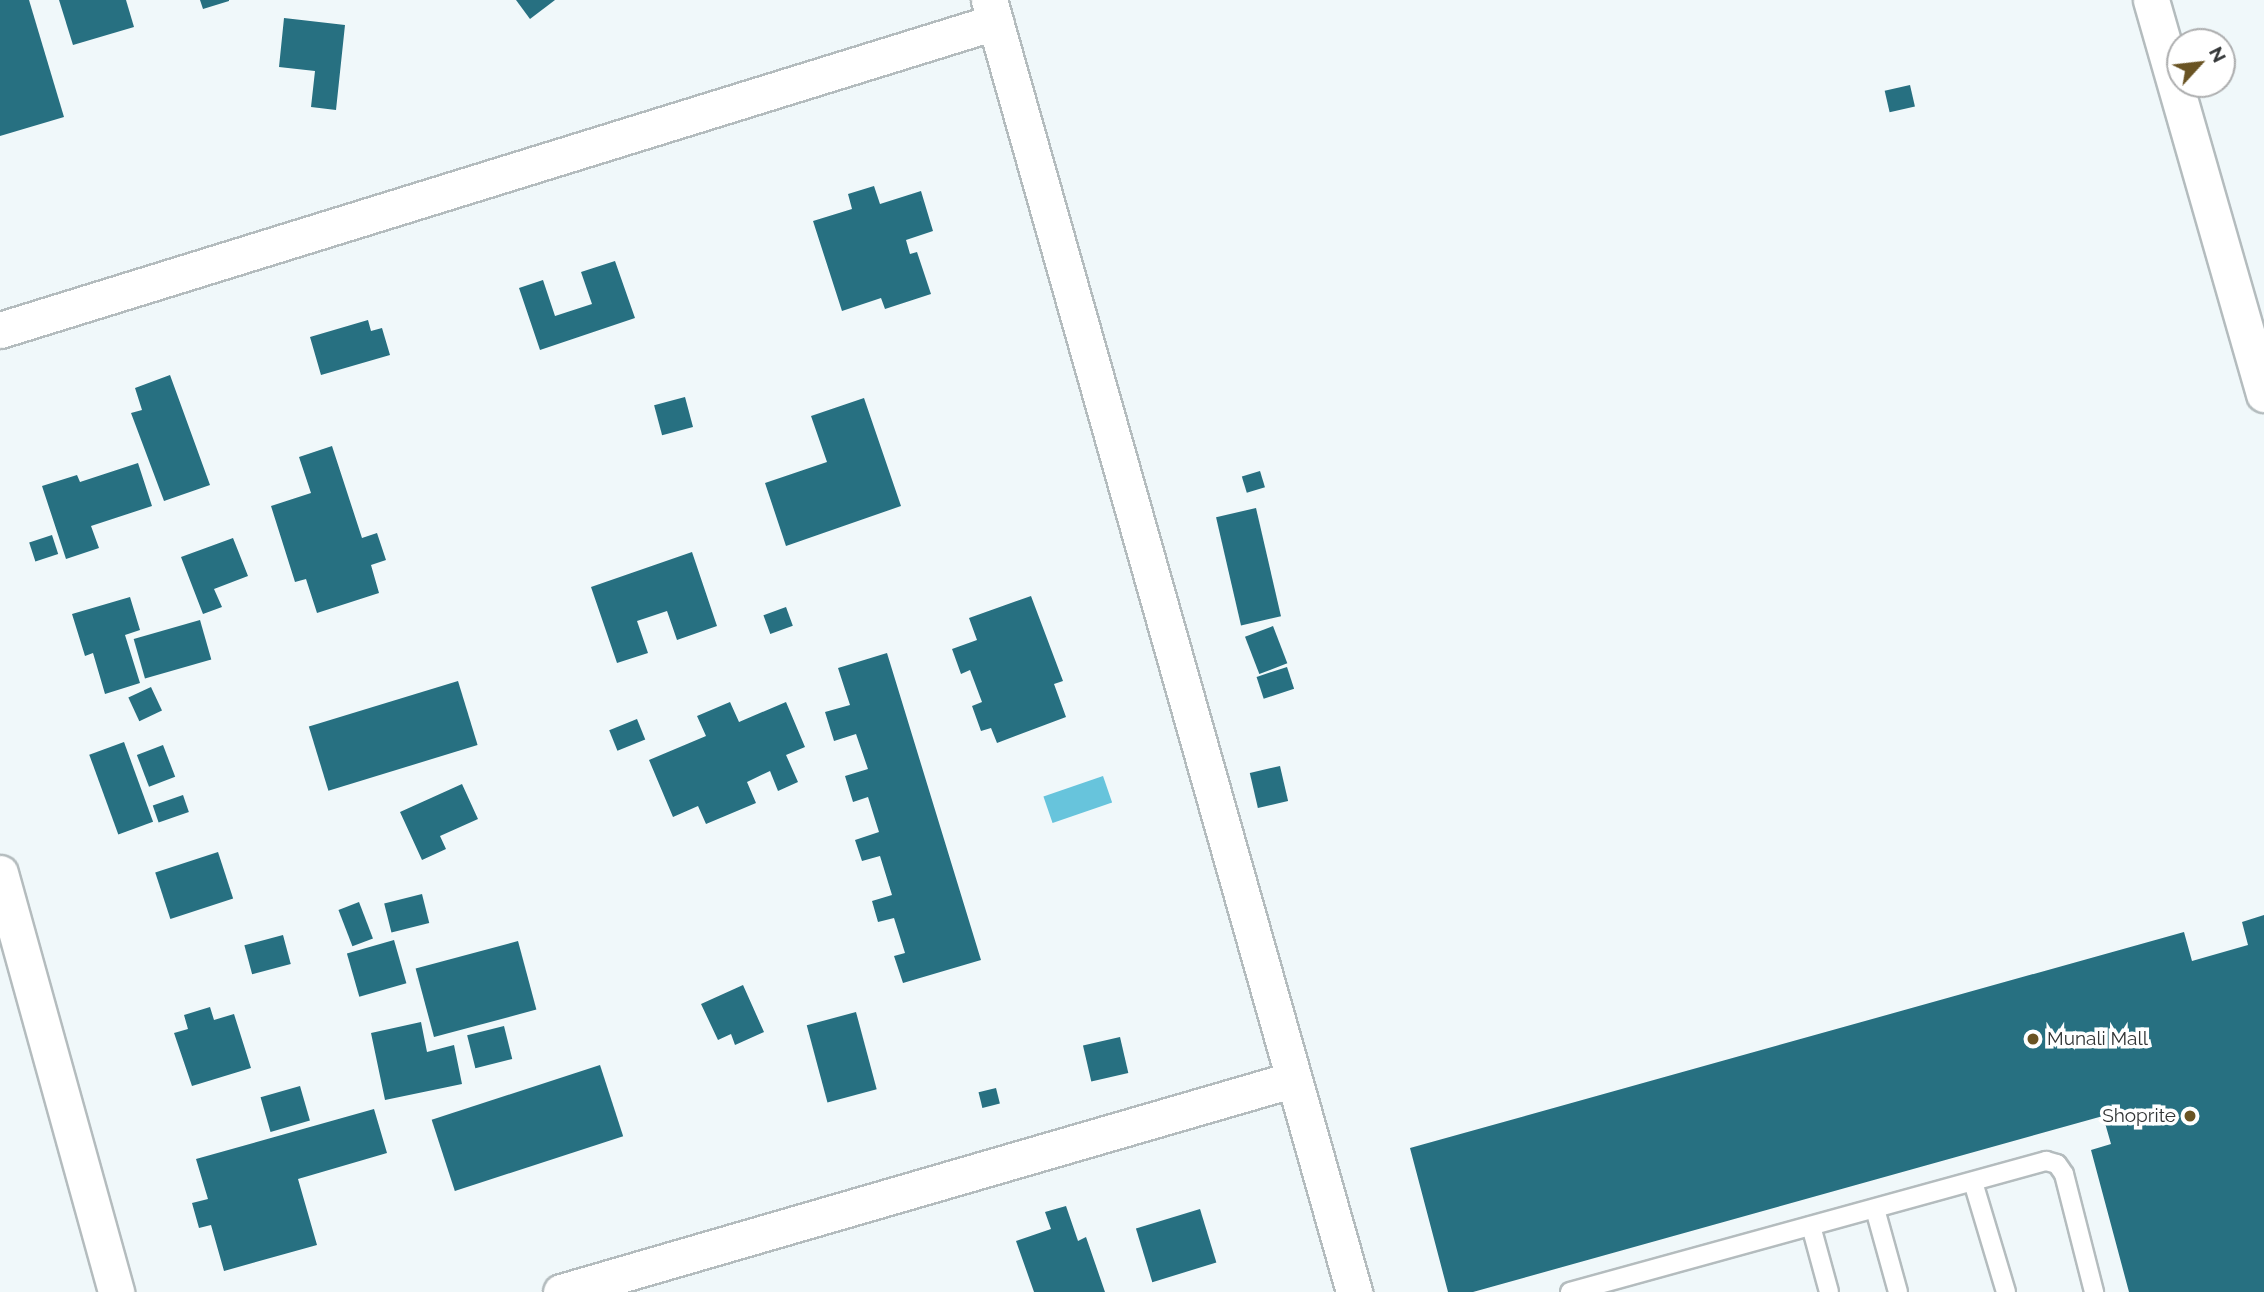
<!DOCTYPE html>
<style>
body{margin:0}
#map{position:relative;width:2264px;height:1292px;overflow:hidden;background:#f0f8fa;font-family:Raleway,sans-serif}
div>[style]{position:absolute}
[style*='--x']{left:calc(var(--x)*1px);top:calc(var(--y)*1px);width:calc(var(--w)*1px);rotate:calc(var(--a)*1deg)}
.water>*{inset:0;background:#67c4dc;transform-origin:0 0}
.building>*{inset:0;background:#277081;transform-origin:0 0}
.roads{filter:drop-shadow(2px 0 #b4bcbe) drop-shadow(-2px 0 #b4bcbe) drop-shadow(0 2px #b4bcbe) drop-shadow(0 -2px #b4bcbe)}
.lane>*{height:18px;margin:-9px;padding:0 9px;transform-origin:9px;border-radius:9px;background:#fff}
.street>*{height:35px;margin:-17.5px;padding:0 17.5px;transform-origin:17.5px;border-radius:17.5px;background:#fff}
.dots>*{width:19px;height:19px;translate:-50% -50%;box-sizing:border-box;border:4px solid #fff;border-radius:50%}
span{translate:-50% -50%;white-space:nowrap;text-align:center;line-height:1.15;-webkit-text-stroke:7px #fff;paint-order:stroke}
.poi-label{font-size:19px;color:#323536}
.left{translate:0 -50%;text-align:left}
.right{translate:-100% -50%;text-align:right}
.north{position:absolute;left:2166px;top:28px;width:70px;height:70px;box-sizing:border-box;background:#fff;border:2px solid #adaeaf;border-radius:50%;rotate:63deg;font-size:19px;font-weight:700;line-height:28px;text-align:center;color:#323536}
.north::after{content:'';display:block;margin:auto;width:24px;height:32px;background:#695323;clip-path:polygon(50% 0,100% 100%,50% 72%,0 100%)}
</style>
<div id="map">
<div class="water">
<i style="left:1103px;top:776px;width:28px;height:63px;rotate:71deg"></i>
</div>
<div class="building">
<i style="clip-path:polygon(0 0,29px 0,64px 117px,0 136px)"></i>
<i style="clip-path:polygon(59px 0,126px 0,134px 27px,73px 45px)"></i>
<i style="clip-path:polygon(200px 0,229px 0,229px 1px,203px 9px)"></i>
<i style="clip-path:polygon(516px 0,555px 0,530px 19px)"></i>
<i style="clip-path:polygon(284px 18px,345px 25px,336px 110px,311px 107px,315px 71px,279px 67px)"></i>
<i style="left:1910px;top:85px;width:22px;height:26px;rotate:77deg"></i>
<i style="clip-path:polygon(874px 186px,880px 204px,921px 191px,933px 231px,906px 240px,910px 254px,917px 252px,931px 294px,885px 309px,881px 298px,842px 311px,813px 221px,852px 209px,848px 194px)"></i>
<i style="clip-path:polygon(615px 261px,635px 318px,540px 350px,519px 288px,543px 280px,555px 316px,592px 304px,581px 272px)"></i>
<i style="clip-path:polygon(368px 320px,371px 331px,382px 328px,390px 355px,321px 375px,310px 337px)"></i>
<i style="clip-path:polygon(170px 375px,210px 485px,164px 501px,131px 413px,142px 410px,135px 388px)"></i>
<i style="left:685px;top:397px;width:31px;height:32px;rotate:75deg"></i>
<i style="clip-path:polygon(864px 398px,901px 506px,786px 546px,765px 483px,827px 462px,811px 416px)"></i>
<i style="clip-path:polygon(332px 446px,362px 538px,377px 533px,386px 560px,371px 565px,379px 593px,317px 613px,306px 579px,295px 582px,271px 506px,311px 493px,299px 457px)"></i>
<i style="clip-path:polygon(138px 463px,152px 506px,91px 526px,99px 548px,66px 559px,42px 486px,77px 475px,80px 482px)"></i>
<i style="left:1260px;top:471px;width:17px;height:19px;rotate:73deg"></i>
<i style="left:1256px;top:508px;width:111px;height:41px;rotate:77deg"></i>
<i style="left:52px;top:535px;width:20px;height:24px;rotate:72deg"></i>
<i style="clip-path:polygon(233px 538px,248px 576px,214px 589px,222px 607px,203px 614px,181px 557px)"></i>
<i style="clip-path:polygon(692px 552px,717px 626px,677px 640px,667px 611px,637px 621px,648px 653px,617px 663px,591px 587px)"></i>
<i style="clip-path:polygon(1031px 596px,1063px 681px,1054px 684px,1066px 717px,997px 743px,991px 728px,981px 731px,972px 706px,982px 702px,970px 670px,961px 674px,952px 649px,977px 640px,969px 618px)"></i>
<i style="clip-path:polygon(130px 597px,140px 630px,125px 635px,140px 683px,105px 694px,93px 653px,85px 656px,72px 614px)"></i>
<i style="left:786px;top:607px;width:20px;height:24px;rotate:70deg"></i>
<i style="left:200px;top:620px;width:41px;height:69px;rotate:74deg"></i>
<i style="left:1273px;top:626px;width:40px;height:30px;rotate:69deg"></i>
<i style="clip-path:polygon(887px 653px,981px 960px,903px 983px,894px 956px,905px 953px,894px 918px,878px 922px,872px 901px,892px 895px,880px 856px,862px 861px,855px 840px,879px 832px,868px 797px,853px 802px,845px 776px,868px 769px,856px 734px,834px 741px,825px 712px,850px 705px,838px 668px)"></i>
<i style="left:1287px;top:667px;width:23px;height:32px;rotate:72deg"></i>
<i style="left:458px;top:681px;width:67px;height:156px;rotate:73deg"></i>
<i style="left:151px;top:687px;width:26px;height:25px;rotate:65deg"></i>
<i style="clip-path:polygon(730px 702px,739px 722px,786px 702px,805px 747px,786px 755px,798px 782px,778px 791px,770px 771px,747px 782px,756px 803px,706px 824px,698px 806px,673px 817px,649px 760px,706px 736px,697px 716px)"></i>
<i style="left:637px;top:719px;width:22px;height:30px;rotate:68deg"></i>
<i style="left:124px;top:742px;width:85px;height:37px;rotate:70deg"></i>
<i style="left:163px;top:745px;width:34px;height:28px;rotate:69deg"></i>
<i style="left:1280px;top:766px;width:36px;height:31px;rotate:77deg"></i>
<i style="clip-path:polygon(462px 784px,478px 819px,440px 836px,446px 849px,422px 860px,400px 812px)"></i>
<i style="left:183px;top:795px;width:18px;height:32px;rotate:71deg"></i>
<i style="left:218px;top:852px;width:49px;height:66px;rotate:72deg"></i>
<i style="left:422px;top:894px;width:30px;height:39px;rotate:76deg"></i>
<i style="left:359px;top:902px;width:39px;height:22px;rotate:69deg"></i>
<i style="clip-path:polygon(2264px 915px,2264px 1292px,2129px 1292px,2091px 1150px,2111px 1144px,2103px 1116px,1473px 1292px,1448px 1292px,1410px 1148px,2184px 932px,2192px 961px,2248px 945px,2242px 922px)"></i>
<i style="left:283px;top:935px;width:30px;height:40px;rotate:75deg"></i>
<i style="left:394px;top:940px;width:45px;height:49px;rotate:74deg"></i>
<i style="left:518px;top:941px;width:71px;height:106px;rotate:75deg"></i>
<i style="clip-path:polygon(743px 985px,764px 1032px,735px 1045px,731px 1034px,718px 1040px,701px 1004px)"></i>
<i style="clip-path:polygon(210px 1007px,214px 1020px,234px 1014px,251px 1068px,192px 1086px,174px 1033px,188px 1029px,184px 1015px)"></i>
<i style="left:856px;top:1012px;width:80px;height:51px;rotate:75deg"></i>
<i style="clip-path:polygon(421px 1022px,427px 1052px,454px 1045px,462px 1084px,385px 1100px,371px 1033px)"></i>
<i style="left:504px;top:1026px;width:34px;height:38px;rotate:76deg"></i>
<i style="left:1120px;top:1037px;width:37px;height:38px;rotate:77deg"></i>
<i style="left:600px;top:1065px;width:75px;height:177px;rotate:72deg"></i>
<i style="left:300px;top:1086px;width:36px;height:41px;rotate:74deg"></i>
<i style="left:996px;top:1088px;width:16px;height:18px;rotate:76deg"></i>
<i style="clip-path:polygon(374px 1109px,387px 1153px,298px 1179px,317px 1245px,224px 1271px,211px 1225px,199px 1228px,192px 1203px,208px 1199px,196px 1159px)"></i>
<i style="clip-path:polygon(1066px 1206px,1078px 1241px,1086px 1237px,1105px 1292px,1034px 1292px,1016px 1241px,1051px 1229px,1045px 1212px)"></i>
<i style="left:1200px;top:1209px;width:56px;height:67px;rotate:73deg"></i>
</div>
<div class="roads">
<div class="lane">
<i style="--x:1973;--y:1182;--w:115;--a:73.3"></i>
<i style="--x:1875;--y:1209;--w:86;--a:74.5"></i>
<i style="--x:1811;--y:1226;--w:68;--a:74.7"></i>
<i style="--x:1570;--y:1292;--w:494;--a:-15.4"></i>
<i style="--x:2046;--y:1161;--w:11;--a:15"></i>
<i style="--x:2057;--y:1164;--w:12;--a:55"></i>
<i style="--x:2064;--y:1174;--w:122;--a:75.7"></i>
</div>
<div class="street">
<i style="--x:989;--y:0;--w:1343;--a:74.22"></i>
<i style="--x:2151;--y:0;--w:410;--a:74"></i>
<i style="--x:0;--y:330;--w:1042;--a:-17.2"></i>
<i style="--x:0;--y:873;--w:435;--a:74.5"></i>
<i style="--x:561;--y:1292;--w:760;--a:-16.19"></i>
</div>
</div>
<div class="dots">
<i style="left:2033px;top:1039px;background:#695323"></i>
<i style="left:2190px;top:1116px;background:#695323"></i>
</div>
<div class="poi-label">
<span class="left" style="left:2047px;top:1039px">Munali Mall</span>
<span class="right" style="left:2176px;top:1116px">Shoprite</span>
</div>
<div class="north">N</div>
</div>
